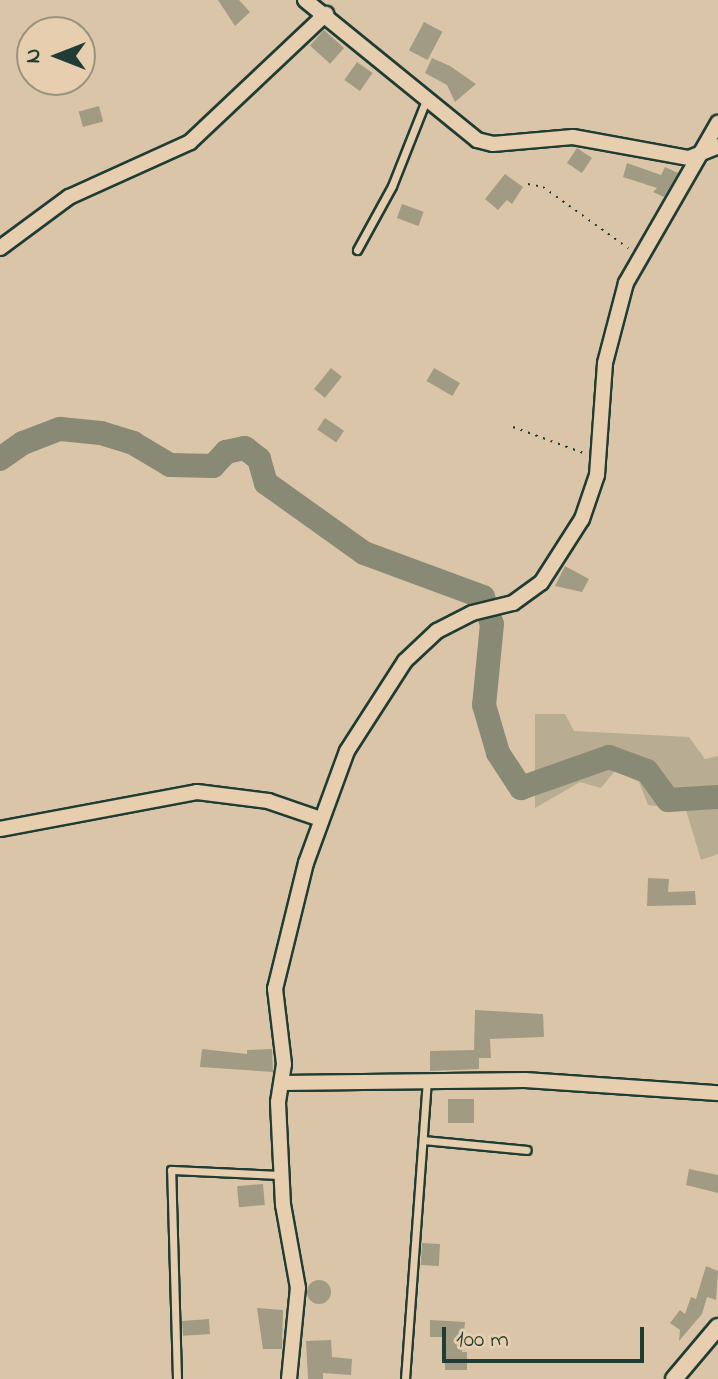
<!DOCTYPE html>
<style>
body{margin:0}
#map{position:relative;width:718px;height:1379px;overflow:hidden;background:#dbc5a8;font-family:"Indie Flower",sans-serif}
div>[style]{position:absolute}
[style*='--x']{left:calc(var(--x)*1px);top:calc(var(--y)*1px);width:calc(var(--w)*1px);rotate:calc(var(--a)*1deg)}
.green>*{inset:0;background:#b8ac92}
.river>*{height:24px;margin:-12px;padding:0 12px;transform-origin:12px;border-radius:12px;background:#898a75}
.building>*{inset:0;background:#a19b83;transform-origin:0 0}
.round{border-radius:50%}
.path>*{height:2px;margin-top:-1px;transform-origin:0;background:repeating-linear-gradient(90deg,#1f3d34 0 2px,transparent 0 8px)}
.roads{filter:drop-shadow(2px 0 #1f3d34) drop-shadow(-2px 0 #1f3d34) drop-shadow(0 2px #1f3d34) drop-shadow(0 -2px #1f3d34)}
.service>*{height:7px;margin:-3.5px;padding:0 3.5px;transform-origin:3.5px;border-radius:3.5px;background:#e7ceaf}
.minor>*{height:14px;margin:-7px;padding:0 7px;transform-origin:7px;border-radius:7px;background:#e7ceaf}
.tertiary>*{height:16px;margin:-8px;padding:0 8px;transform-origin:8px;border-radius:8px;background:#e7ceaf}
span{translate:-50% -50%;white-space:nowrap;text-align:center;line-height:1.15;-webkit-text-stroke:6px #e7ceaf;paint-order:stroke}
.north{position:absolute;left:16px;top:16px;width:80px;height:80px;box-sizing:border-box;background:#e7ceaf;border:2px solid #97947e;border-radius:50%;rotate:270deg;font-size:22px;font-weight:700;line-height:32px;text-align:center;color:#1f3d34}
.north::after{content:'';display:block;margin:auto;width:28px;height:36px;background:#1f3d34;clip-path:polygon(50% 0,100% 100%,50% 72%,0 100%)}
.scale{position:absolute;left:442px;top:1327px;width:202px;height:36px;box-sizing:border-box;border:4px solid #1f3d34;border-top:0;padding-left:10px;font-size:24px;line-height:28px;white-space:nowrap;color:#1f3d34;-webkit-text-stroke:6px #e7ceaf;paint-order:stroke}
</style>
<div id="map">
<div class="green">
<i style="clip-path:polygon(535px 714px,565px 714px,574px 731px,689px 737px,705px 759px,718px 756px,718px 854px,701px 860px,686px 810px,648px 805px,639px 782px,615px 771px,601px 788px,580px 782px,535px 808px)"></i>
</div>
<div class="river">
<i style="--x:0;--y:459;--w:28;--a:-35"></i>
<i style="--x:23;--y:443;--w:40;--a:-21"></i>
<i style="--x:60;--y:429;--w:41;--a:5.6"></i>
<i style="--x:101;--y:433;--w:34;--a:17"></i>
<i style="--x:133;--y:443;--w:43;--a:30.7"></i>
<i style="--x:170;--y:465;--w:43;--a:1.3"></i>
<i style="--x:213;--y:466;--w:19;--a:-47"></i>
<i style="--x:226;--y:452;--w:19;--a:-12"></i>
<i style="--x:245;--y:448;--w:18;--a:38"></i>
<i style="--x:259;--y:459;--w:25;--a:74"></i>
<i style="--x:266;--y:483;--w:120;--a:35.5"></i>
<i style="--x:364;--y:553;--w:127;--a:20.3"></i>
<i style="--x:483;--y:597;--w:28;--a:72"></i>
<i style="--x:492;--y:624;--w:81;--a:95.6"></i>
<i style="--x:484;--y:705;--w:50;--a:73.7"></i>
<i style="--x:498;--y:753;--w:42;--a:56.7"></i>
<i style="--x:521;--y:788;--w:93;--a:-19.4"></i>
<i style="--x:609;--y:757;--w:40;--a:20.2"></i>
<i style="--x:647;--y:771;--w:36;--a:54"></i>
<i style="--x:668;--y:800;--w:50;--a:-3.4"></i>
</div>
<div class="building">
<i style="clip-path:polygon(218px 0,239px 0,250px 12px,235px 26px)"></i>
<i style="left:424px;top:22px;width:21px;height:32px;rotate:28deg"></i>
<i style="left:324px;top:30px;width:27px;height:21px;rotate:42deg"></i>
<i style="clip-path:polygon(432px 58px,450px 66px,476px 84px,455px 102px,447px 85px,425px 73px)"></i>
<i style="left:357px;top:62px;width:19px;height:22px;rotate:35deg"></i>
<i style="left:99px;top:106px;width:16px;height:21px;rotate:75deg"></i>
<i style="left:577px;top:148px;width:18px;height:18px;rotate:34deg"></i>
<i style="clip-path:polygon(627px 163px,661px 175px,665px 167px,678px 173px,664px 197px,653px 192px,657px 188px,623px 177px)"></i>
<i style="clip-path:polygon(505px 174px,523px 187px,512px 204px,507px 200px,498px 210px,485px 199px)"></i>
<i style="left:402px;top:204px;width:23px;height:15px;rotate:20deg"></i>
<i style="left:331px;top:368px;width:14px;height:27px;rotate:39deg"></i>
<i style="left:434px;top:368px;width:30px;height:15px;rotate:30deg"></i>
<i style="left:325px;top:418px;width:23px;height:14px;rotate:34deg"></i>
<i style="clip-path:polygon(565px 566px,589px 579px,582px 592px,555px 586px)"></i>
<i style="clip-path:polygon(648px 878px,669px 879px,668px 892px,695px 891px,696px 905px,647px 906px)"></i>
<i style="clip-path:polygon(475px 1010px,543px 1014px,544px 1037px,490px 1039px,491px 1058px,479px 1058px,479px 1069px,430px 1071px,430px 1051px,474px 1050px)"></i>
<i style="clip-path:polygon(202px 1049px,247px 1054px,247px 1050px,272px 1049px,273px 1072px,200px 1067px)"></i>
<i style="left:474px;top:1099px;width:24px;height:26px;rotate:90deg"></i>
<i style="clip-path:polygon(689px 1169px,718px 1175px,718px 1193px,686px 1185px)"></i>
<i style="left:263px;top:1184px;width:21px;height:26px;rotate:85deg"></i>
<i style="left:422px;top:1243px;width:18px;height:22px;rotate:3deg"></i>
<i style="clip-path:polygon(706px 1266px,718px 1271px,716px 1300px,707px 1297px,702px 1314px,679px 1341px,680px 1330px,670px 1323px,680px 1310px,685px 1314px,691px 1297px,696px 1299px)"></i>
<i class="round" style="left:307px;top:1280px;width:24px;height:24px"></i>
<i style="clip-path:polygon(257px 1308px,283px 1310px,282px 1349px,263px 1349px)"></i>
<i style="left:209px;top:1319px;width:15px;height:27px;rotate:86deg"></i>
<i style="clip-path:polygon(430px 1320px,465px 1322px,462px 1352px,467px 1352px,467px 1370px,445px 1370px,444px 1337px,430px 1337px)"></i>
<i style="clip-path:polygon(331px 1340px,332px 1357px,352px 1359px,351px 1375px,323px 1373px,323px 1379px,308px 1379px,306px 1341px)"></i>
</div>
<div class="path">
<i style="--x:528;--y:184;--w:15;--a:11"></i>
<i style="--x:543;--y:187;--w:105;--a:35.7"></i>
<i style="--x:513;--y:427;--w:78;--a:20.3"></i>
</div>
<div class="roads">
<div class="service">
<i style="--x:357;--y:250;--w:73;--a:-61.3"></i>
<i style="--x:392;--y:186;--w:92;--a:-68.4"></i>
<i style="--x:424;--y:1140;--w:103;--a:5.5"></i>
<i style="--x:177;--y:1379;--w:209;--a:-91.6"></i>
<i style="--x:171;--y:1170;--w:110;--a:2.6"></i>
<i style="--x:405;--y:1379;--w:298;--a:-85.8"></i>
</div>
<div class="minor">
<i style="--x:305;--y:0;--w:222;--a:39.1"></i>
<i style="--x:477;--y:140;--w:16;--a:14"></i>
<i style="--x:493;--y:144;--w:80;--a:-5"></i>
<i style="--x:573;--y:137;--w:118;--a:10.3"></i>
<i style="--x:689;--y:158;--w:31;--a:-22"></i>
<i style="--x:0;--y:248;--w:86;--a:-36.5"></i>
<i style="--x:69;--y:197;--w:133;--a:-24.4"></i>
<i style="--x:190;--y:142;--w:187;--a:-43.3"></i>
<i style="--x:0;--y:829;--w:200;--a:-10.6"></i>
<i style="--x:197;--y:792;--w:72;--a:7.2"></i>
<i style="--x:268;--y:801;--w:56;--a:18.8"></i>
<i style="--x:282;--y:1083;--w:243;--a:-0.7"></i>
<i style="--x:525;--y:1080;--w:193;--a:3.9"></i>
<i style="--x:289;--y:1379;--w:91;--a:-84.4"></i>
<i style="--x:298;--y:1288;--w:84;--a:-100.2"></i>
<i style="--x:283;--y:1205;--w:103;--a:-92.8"></i>
<i style="--x:278;--y:1102;--w:38;--a:-81"></i>
<i style="--x:284;--y:1064;--w:76;--a:-96.8"></i>
<i style="--x:275;--y:989;--w:130;--a:-76.2"></i>
<i style="--x:306;--y:863;--w:119;--a:-69.9"></i>
<i style="--x:347;--y:751;--w:107;--a:-57.2"></i>
<i style="--x:405;--y:661;--w:44;--a:-43.2"></i>
<i style="--x:437;--y:631;--w:39;--a:-27"></i>
<i style="--x:472;--y:613;--w:42;--a:-13.7"></i>
<i style="--x:513;--y:603;--w:34;--a:-36"></i>
<i style="--x:541;--y:583;--w:76;--a:-57.4"></i>
<i style="--x:582;--y:519;--w:46;--a:-71.2"></i>
<i style="--x:597;--y:475;--w:112;--a:-85.9"></i>
<i style="--x:605;--y:363;--w:83;--a:-75.3"></i>
<i style="--x:626;--y:283;--w:185;--a:-60.1"></i>
</div>
<div class="tertiary">
<i style="--x:674;--y:1379;--w:68;--a:-49.8"></i>
</div>
</div>
<div class="north">N</div>
<div class="scale">100 m</div>
</div>
